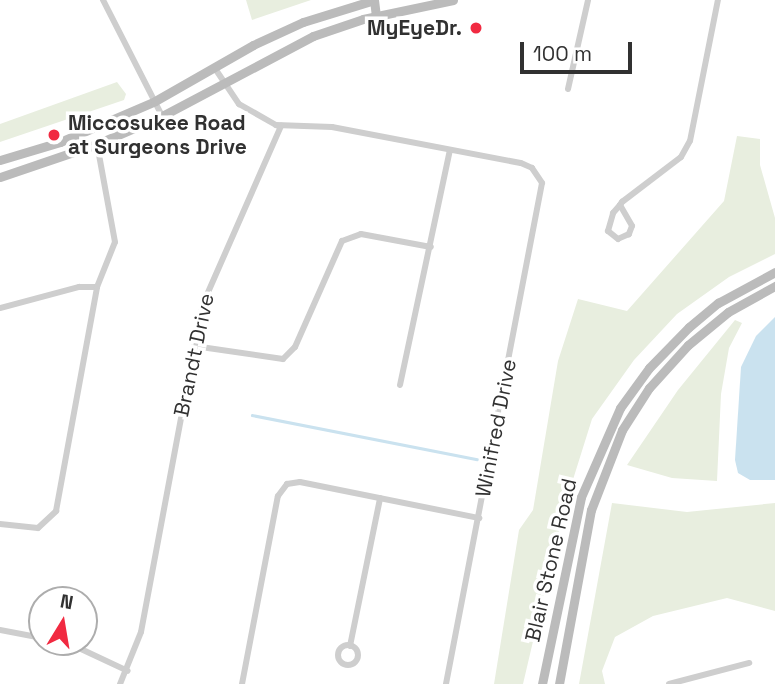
<!DOCTYPE html>
<style>
body{margin:0}
#map{position:relative;width:775px;height:684px;overflow:hidden;background:#fff;font-family:"Space Grotesk",sans-serif}
div>[style]{position:absolute}
[style*='--x']{left:calc(var(--x)*1px);top:calc(var(--y)*1px);width:calc(var(--w)*1px);rotate:calc(var(--a)*1deg)}
.green>*{inset:0;background:#e8eedf}
.water>*{inset:0;background:#cae2ef}
.stream>*{height:2.5px;margin:-1.25px;padding:0 1.25px;transform-origin:1.25px;border-radius:1.25px;background:#cae2ef}
.street>*{height:6px;margin:-3px;padding:0 3px;transform-origin:3px;border-radius:3px;background:#cecece}
.street>.ring{margin:-3px;padding:0;box-sizing:content-box;background:none;border:6px solid #cecece;border-radius:50%}
.secondary>*{height:9px;margin:-4.5px;padding:0 4.5px;transform-origin:4.5px;border-radius:4.5px;background:#bbb}
.dots>*{width:19px;height:19px;translate:-50% -50%;box-sizing:border-box;border:4px solid #fff;border-radius:50%}
span{translate:-50% -50%;white-space:nowrap;text-align:center;line-height:1.15;-webkit-text-stroke:7px #fff;paint-order:stroke}
.poi-label{font-size:21px;color:#313131;font-weight:700}
.right{translate:-100% -50%;text-align:right}
.left{translate:0 -50%;text-align:left}
.street-label{font-size:21px;color:#313131}
.north{position:absolute;left:28px;top:586px;width:70px;height:70px;box-sizing:border-box;background:#fff;border:2px solid #adadad;border-radius:50%;rotate:11deg;font-size:19px;font-weight:700;line-height:28px;text-align:center;color:#313131}
.north::after{content:'';display:block;margin:auto;width:24px;height:32px;background:#f12a41;clip-path:polygon(50% 0,100% 100%,50% 72%,0 100%)}
.scale{position:absolute;left:520px;top:42px;width:112px;height:32px;box-sizing:border-box;border:4px solid #313131;border-top:0;padding-left:9px;font-size:21px;line-height:24px;white-space:nowrap;color:#313131;-webkit-text-stroke:5px #fff;paint-order:stroke}
</style>
<div id="map">
<div class="green">
<i style="clip-path:polygon(246px 0,311px 0,252px 20px)"></i>
<i style="clip-path:polygon(117px 82px,126px 94px,124px 100px,0 142px,0 124px)"></i>
<i style="clip-path:polygon(737px 136px,760px 139px,760px 165px,775px 218px,775px 254px,729px 277px,677px 314px,634px 360px,592px 419px,565px 505px,523px 684px,494px 684px,519px 530px,533px 510px,558px 361px,578px 299px,627px 311px,724px 201px)"></i>
<i style="clip-path:polygon(735px 320px,742px 323px,729px 348px,721px 394px,717px 481px,672px 478px,627px 465px,678px 390px)"></i>
<i style="clip-path:polygon(612px 503px,687px 512px,775px 503px,775px 611px,727px 598px,653px 616px,615px 637px,602px 671px,605px 684px,579px 684px)"></i>
</div>
<div class="water">
<i style="clip-path:polygon(775px 317px,775px 480px,750px 480px,738px 473px,735px 460px,741px 367px,756px 336px)"></i>
</div>
<div class="stream">
<i style="--x:252;--y:415;--w:229;--a:11.1"></i>
</div>
<div class="street">
<i style="--x:103;--y:0;--w:130;--a:63"></i>
<i style="--x:214;--y:67;--w:45;--a:56"></i>
<i style="--x:239;--y:104;--w:43;--a:29.6"></i>
<i style="--x:276;--y:125;--w:56;--a:2"></i>
<i style="--x:332;--y:127;--w:192;--a:10.8"></i>
<i style="--x:521;--y:163;--w:12;--a:24"></i>
<i style="--x:532;--y:168;--w:18;--a:56"></i>
<i style="--x:542;--y:183;--w:510;--a:100.85"></i>
<i style="--x:568;--y:89;--w:91;--a:-77.3"></i>
<i style="--x:620;--y:205;--w:24;--a:60"></i>
<i style="--x:632;--y:226;--w:9;--a:111"></i>
<i style="--x:629;--y:234;--w:12;--a:156"></i>
<i style="--x:618;--y:239;--w:13;--a:-141"></i>
<i style="--x:608;--y:231;--w:19;--a:-74"></i>
<i style="--x:613;--y:213;--w:11;--a:-49"></i>
<i style="--x:620;--y:205;--w:4;--a:-56"></i>
<i style="--x:622;--y:202;--w:74;--a:-37.3"></i>
<i style="--x:681;--y:157;--w:18;--a:-61"></i>
<i style="--x:690;--y:141;--w:144;--a:-78.8"></i>
<i style="--x:0;--y:308;--w:82;--a:-14.9"></i>
<i style="--x:79;--y:287;--w:18;--a:0"></i>
<i style="--x:194;--y:346;--w:90;--a:8.3"></i>
<i style="--x:283;--y:359;--w:17;--a:-45"></i>
<i style="--x:295;--y:347;--w:116;--a:-66.1"></i>
<i style="--x:342;--y:241;--w:20;--a:-20"></i>
<i style="--x:361;--y:234;--w:71;--a:10.5"></i>
<i style="--x:400;--y:385;--w:240;--a:-78"></i>
<i style="--x:0;--y:524;--w:38;--a:6"></i>
<i style="--x:38;--y:528;--w:25;--a:-43"></i>
<i style="--x:56;--y:511;--w:228;--a:-79.6"></i>
<i style="--x:97;--y:287;--w:48;--a:-68.2"></i>
<i style="--x:115;--y:242;--w:100;--a:-100.4"></i>
<i style="--x:0;--y:630;--w:43;--a:10.8"></i>
<i style="--x:66;--y:642;--w:68;--a:25.1"></i>
<i class="ring" style="left:338px;top:645px;width:14px;height:14px"></i>
<i style="--x:350;--y:646;--w:151;--a:-78.5"></i>
<i style="--x:120;--y:684;--w:56;--a:-68"></i>
<i style="--x:141;--y:632;--w:332;--a:-79.4"></i>
<i style="--x:202;--y:306;--w:197;--a:-66.3"></i>
<i style="--x:242;--y:684;--w:191;--a:-79.2"></i>
<i style="--x:278;--y:496;--w:15;--a:-53"></i>
<i style="--x:287;--y:484;--w:13;--a:-9"></i>
<i style="--x:300;--y:482;--w:183;--a:11.4"></i>
<i style="--x:669;--y:684;--w:83;--a:-14.7"></i>
</div>
<div class="secondary">
<i style="--x:0;--y:160;--w:63;--a:-16.7"></i>
<i style="--x:60;--y:142;--w:103;--a:-23.3"></i>
<i style="--x:155;--y:101;--w:113;--a:-29.7"></i>
<i style="--x:253;--y:45;--w:55;--a:-24.7"></i>
<i style="--x:303;--y:22;--w:74;--a:-17.2"></i>
<i style="--x:374;--y:0;--w:16;--a:83"></i>
<i style="--x:0;--y:177;--w:102;--a:-18.8"></i>
<i style="--x:97;--y:144;--w:71;--a:-23.3"></i>
<i style="--x:162;--y:116;--w:171;--a:-27.9"></i>
<i style="--x:313;--y:36;--w:53;--a:-18.8"></i>
<i style="--x:363;--y:19;--w:92;--a:-11.9"></i>
<i style="--x:542;--y:684;--w:191;--a:-78.2"></i>
<i style="--x:581;--y:497;--w:97;--a:-66.3"></i>
<i style="--x:620;--y:408;--w:49;--a:-54.1"></i>
<i style="--x:649;--y:368;--w:57;--a:-45.7"></i>
<i style="--x:689;--y:327;--w:38;--a:-40"></i>
<i style="--x:718;--y:303;--w:65;--a:-28.5"></i>
<i style="--x:559;--y:684;--w:177;--a:-79.6"></i>
<i style="--x:591;--y:510;--w:86;--a:-68.8"></i>
<i style="--x:622;--y:430;--w:50;--a:-57.3"></i>
<i style="--x:649;--y:388;--w:58;--a:-47.8"></i>
<i style="--x:688;--y:345;--w:52;--a:-39.5"></i>
<i style="--x:728;--y:312;--w:54;--a:-29"></i>
</div>
<div class="dots">
<i style="left:476px;top:28px;background:#f12a41"></i>
<i style="left:54px;top:135px;background:#f12a41"></i>
</div>
<div class="poi-label">
<span class="right" style="left:462px;top:28px">MyEyeDr.</span>
<span class="left" style="left:68px;top:135px">Miccosukee Road<br>at Surgeons Drive</span>
</div>
<div class="street-label">
<span style="left:194px;top:355px;rotate:-78deg">Brandt Drive</span>
<span style="left:496px;top:428px;rotate:-79deg">Winifred Drive</span>
<span style="left:551px;top:560px;rotate:-77deg">Blair Stone Road</span>
</div>
<div class="north">N</div>
<div class="scale">100 m</div>
</div>
